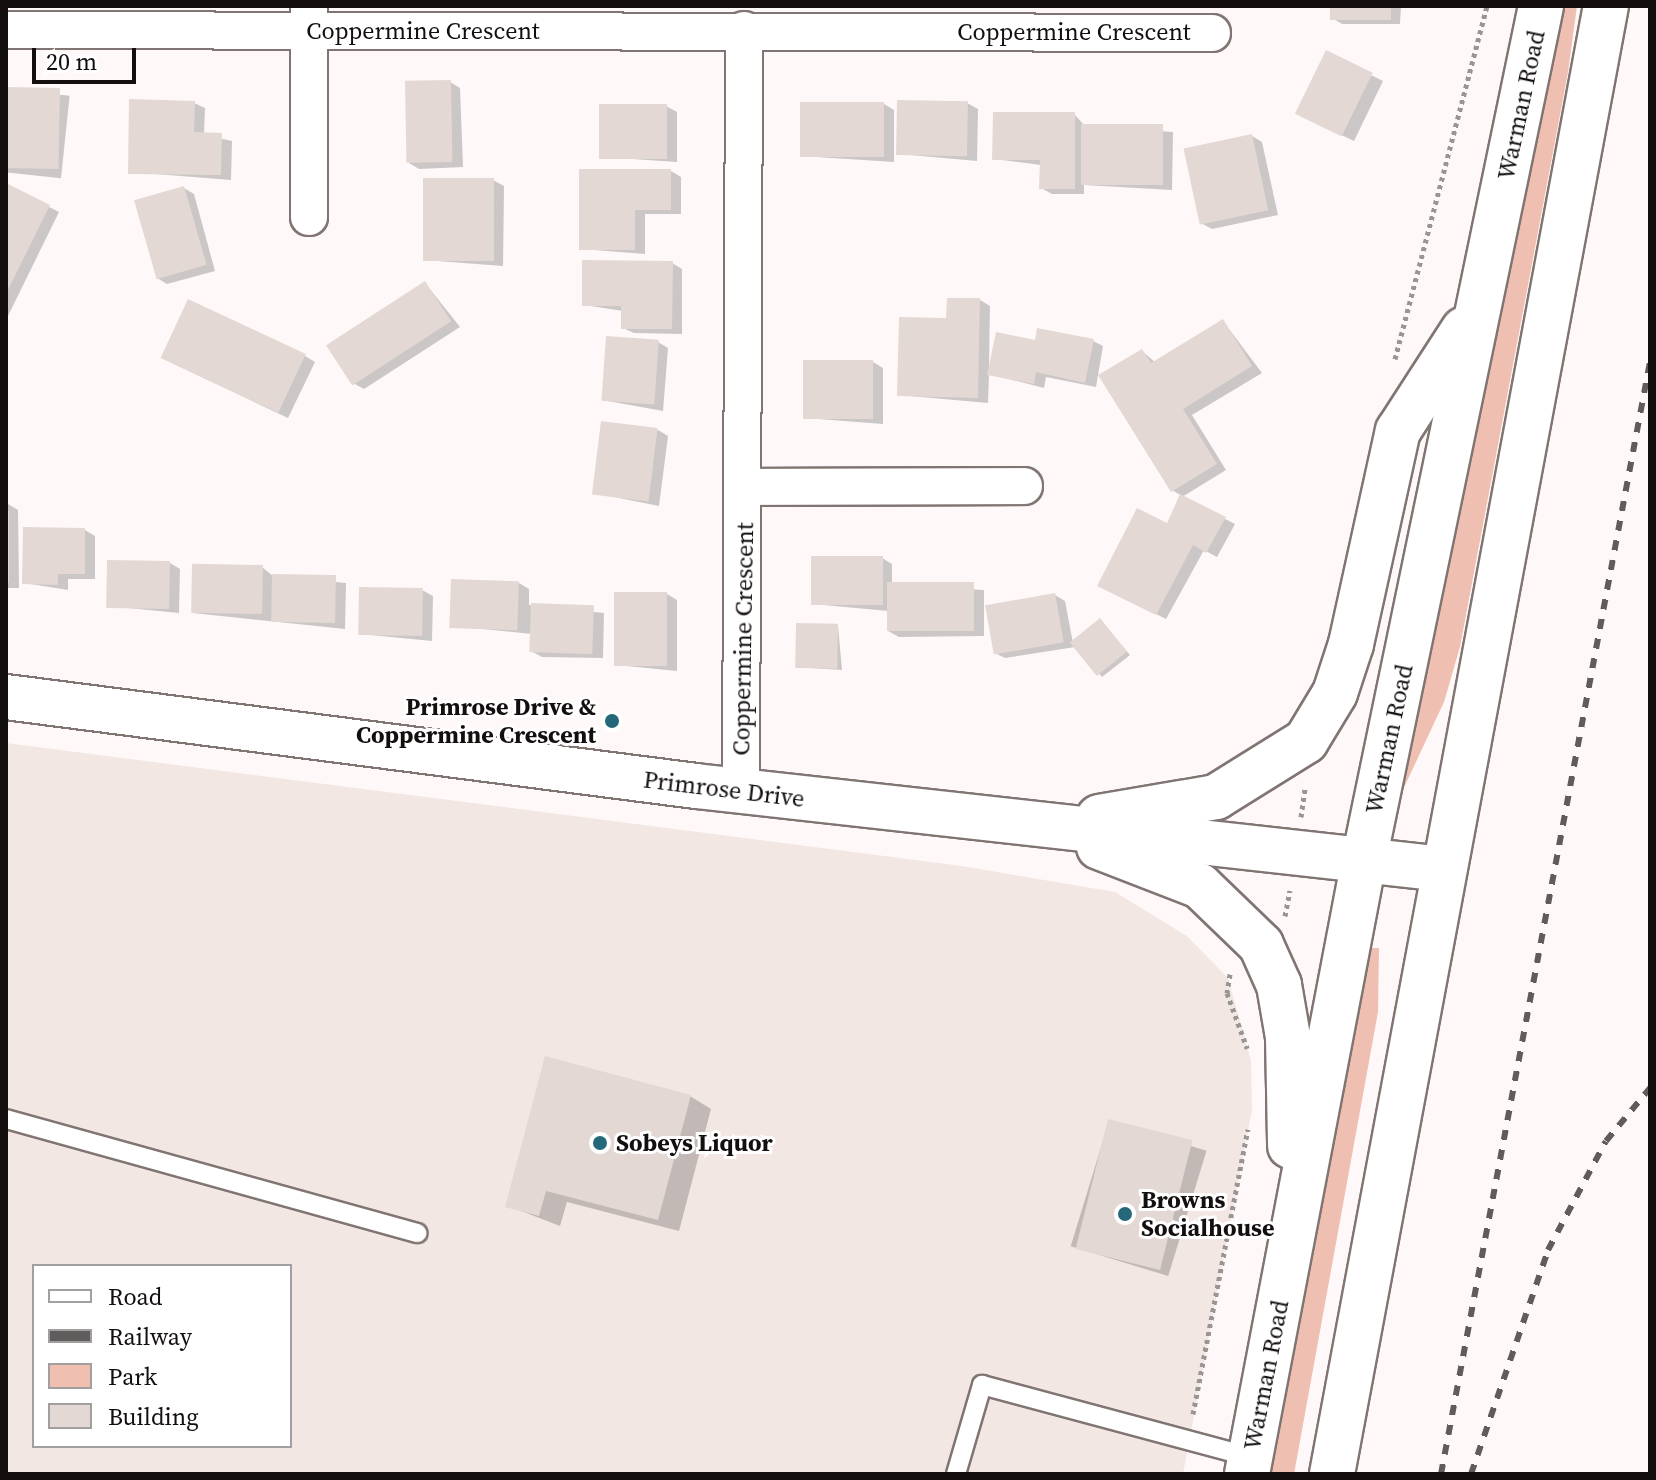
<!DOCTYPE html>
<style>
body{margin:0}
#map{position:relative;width:1656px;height:1480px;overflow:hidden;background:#fef9f8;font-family:"Source Serif 4",serif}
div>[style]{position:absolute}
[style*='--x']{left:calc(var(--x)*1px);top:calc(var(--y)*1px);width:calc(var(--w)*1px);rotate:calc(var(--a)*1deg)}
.built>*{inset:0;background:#f3e7e3}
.green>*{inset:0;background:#efc0b2}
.shadow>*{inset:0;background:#0003;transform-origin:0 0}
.building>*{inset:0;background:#e3d8d4;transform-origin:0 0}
.path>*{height:5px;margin-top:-2.5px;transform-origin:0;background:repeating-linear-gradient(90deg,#999594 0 4px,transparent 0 8px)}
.roads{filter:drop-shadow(2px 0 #807572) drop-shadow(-2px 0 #807572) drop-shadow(0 2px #807572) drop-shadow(0 -2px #807572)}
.lane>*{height:18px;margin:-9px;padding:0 9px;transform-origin:9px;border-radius:9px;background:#fff}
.street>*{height:36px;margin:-18px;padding:0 18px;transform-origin:18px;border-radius:18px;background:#fff}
.secondary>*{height:44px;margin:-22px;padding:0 22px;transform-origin:22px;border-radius:22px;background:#fff}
.rail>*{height:6px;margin-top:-3px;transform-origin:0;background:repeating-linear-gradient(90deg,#605c5b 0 10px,transparent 0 20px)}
.dots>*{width:22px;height:22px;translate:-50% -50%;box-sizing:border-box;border:4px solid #fff;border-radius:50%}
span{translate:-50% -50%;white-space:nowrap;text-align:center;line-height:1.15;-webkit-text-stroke:6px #fff;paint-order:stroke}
.street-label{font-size:24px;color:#130f0e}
.poi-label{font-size:24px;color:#130f0e;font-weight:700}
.right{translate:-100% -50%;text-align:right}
.left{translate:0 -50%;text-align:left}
.frame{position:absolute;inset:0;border:8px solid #130f0e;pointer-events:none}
.legend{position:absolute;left:32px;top:1264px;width:260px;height:184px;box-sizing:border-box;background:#fff;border:2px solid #a19f9f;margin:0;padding:10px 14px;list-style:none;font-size:24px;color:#130f0e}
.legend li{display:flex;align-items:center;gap:16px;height:40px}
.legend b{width:40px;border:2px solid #a19f9f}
.scale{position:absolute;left:32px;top:48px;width:104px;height:36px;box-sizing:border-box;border:4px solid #130f0e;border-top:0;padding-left:10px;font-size:24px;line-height:28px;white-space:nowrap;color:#130f0e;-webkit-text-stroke:6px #fff;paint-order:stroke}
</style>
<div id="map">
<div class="built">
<i style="clip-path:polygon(evenodd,6px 743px,962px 866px,1115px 892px,1187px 936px,1228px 978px,1251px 1060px,1252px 1110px,1183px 1474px,6px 1474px,6px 743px,34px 1266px,290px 1266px,290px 1446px,34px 1446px,34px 1266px)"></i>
</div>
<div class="green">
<i style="clip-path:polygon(1565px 6px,1577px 6px,1568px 72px,1460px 647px,1444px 702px,1401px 794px)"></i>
<i style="clip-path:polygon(1367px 948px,1379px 948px,1378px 1012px,1294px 1474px,1270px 1474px)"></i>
</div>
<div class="shadow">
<i style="clip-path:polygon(1332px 6px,1401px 6px,1400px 24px,1342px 24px,1332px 18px)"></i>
<i style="clip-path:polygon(1327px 53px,1383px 81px,1354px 141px,1308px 119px)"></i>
<i style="clip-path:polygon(450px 82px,460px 88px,463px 167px,419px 169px,409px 163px)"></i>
<i style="left:6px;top:89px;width:64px;height:83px;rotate:6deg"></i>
<i style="clip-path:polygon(194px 103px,205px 108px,204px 135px,232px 141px,231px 180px,130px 172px)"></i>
<i style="clip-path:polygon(967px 103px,978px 109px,977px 161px,899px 154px)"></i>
<i style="clip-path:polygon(884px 104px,894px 110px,894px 162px,801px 156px)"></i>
<i style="clip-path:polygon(666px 106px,677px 112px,677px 162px,602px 157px)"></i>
<i style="clip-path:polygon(1074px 114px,1085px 126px,1173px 132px,1172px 190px,1084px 185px,1084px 194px,1052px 194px,1041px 188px,1041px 165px,994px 159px)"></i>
<i style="clip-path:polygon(1252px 136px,1262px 142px,1278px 215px,1212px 229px,1201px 223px)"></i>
<i style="clip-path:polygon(671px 171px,681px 177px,681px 214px,645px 214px,645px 254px,581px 249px)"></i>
<i style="clip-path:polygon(493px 180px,504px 186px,503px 266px,424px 260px)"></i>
<i style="clip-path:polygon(6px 185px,59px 212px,6px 320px)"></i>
<i style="clip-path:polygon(184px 188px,194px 194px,215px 271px,167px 284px,157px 278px)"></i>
<i style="clip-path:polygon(672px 263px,682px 269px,682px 334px,634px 333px,623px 328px,623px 311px,584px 305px)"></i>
<i style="clip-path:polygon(425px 283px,460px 327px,364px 389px,353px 383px)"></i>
<i style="clip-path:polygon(980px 300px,990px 306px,989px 366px,1037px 342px,1093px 341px,1103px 346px,1096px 387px,1046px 377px,1044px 388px,989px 374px,988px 403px,899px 395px,948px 320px)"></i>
<i style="clip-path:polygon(1223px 321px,1262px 373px,1192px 415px,1226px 470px,1182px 497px,1235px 524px,1217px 557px,1204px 550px,1166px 619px,1110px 591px,1168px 526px,1182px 496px,1172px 490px,1142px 351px,1156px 363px)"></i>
<i style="clip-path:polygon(658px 342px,668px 348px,663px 411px,602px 400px)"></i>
<i style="clip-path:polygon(305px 356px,315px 362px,288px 418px,172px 363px)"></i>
<i style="clip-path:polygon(873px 362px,883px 368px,883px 424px,805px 418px)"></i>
<i style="clip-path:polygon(658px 430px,668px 436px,659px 506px,594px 493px)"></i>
<i style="clip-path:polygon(8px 504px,18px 510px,19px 588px,6px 588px)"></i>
<i style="clip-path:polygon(85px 530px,95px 536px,95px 579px,68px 579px,68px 590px,24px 583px)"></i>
<i style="clip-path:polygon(882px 558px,892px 564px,892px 585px,984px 590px,984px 636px,899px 637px,888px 631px,888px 611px,813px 604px)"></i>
<i style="clip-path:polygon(170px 563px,180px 569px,179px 613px,108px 606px)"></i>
<i style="clip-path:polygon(262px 567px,273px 576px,346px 583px,345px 629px,193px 613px)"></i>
<i style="clip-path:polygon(519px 583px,529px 589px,529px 605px,604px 613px,603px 658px,542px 657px,531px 651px,532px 634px,452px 626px)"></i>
<i style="clip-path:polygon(422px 590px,433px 596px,432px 641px,360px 634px)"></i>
<i style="clip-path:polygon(667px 594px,677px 600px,677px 671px,616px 665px)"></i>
<i style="clip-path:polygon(1055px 595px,1065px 601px,1073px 643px,1100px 620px,1130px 655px,1102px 677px,1075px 647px,1005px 658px,995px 653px)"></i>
<i style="clip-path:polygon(838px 626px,842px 670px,797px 667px)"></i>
<i style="clip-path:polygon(690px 1096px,711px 1109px,679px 1231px,567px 1202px,560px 1226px,508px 1206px)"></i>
<i style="left:1109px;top:1121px;width:102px;height:131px;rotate:17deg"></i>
</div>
<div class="building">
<i style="left:1330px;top:6px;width:61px;height:14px"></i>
<i style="left:1326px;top:50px;width:52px;height:71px;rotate:26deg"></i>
<i style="left:451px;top:80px;width:82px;height:46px;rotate:89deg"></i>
<i style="left:6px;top:87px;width:54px;height:81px;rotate:1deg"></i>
<i style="clip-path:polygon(129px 99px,195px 101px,194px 132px,222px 133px,221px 175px,128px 174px)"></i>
<i style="left:897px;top:100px;width:71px;height:55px;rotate:1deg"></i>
<i style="left:800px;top:102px;width:84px;height:55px"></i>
<i style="left:599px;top:104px;width:68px;height:55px"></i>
<i style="clip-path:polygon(993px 112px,1075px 112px,1075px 189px,1039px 189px,1040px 160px,992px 160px)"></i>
<i style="left:1081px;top:124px;width:82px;height:61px"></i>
<i style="left:1252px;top:134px;width:78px;height:70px;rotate:78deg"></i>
<i style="clip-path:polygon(579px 169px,671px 169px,671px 210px,635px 210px,635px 250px,579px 250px)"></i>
<i style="left:423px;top:178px;width:71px;height:83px"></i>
<i style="clip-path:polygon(6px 183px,50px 205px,6px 294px)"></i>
<i style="left:184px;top:186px;width:82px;height:52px;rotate:74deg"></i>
<i style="clip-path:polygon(582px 260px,673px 261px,672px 329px,621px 329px,621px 306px,582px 306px)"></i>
<i style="left:425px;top:281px;width:48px;height:118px;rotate:57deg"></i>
<i style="clip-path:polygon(947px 298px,980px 298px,978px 398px,897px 396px,899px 317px,946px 318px)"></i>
<i style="left:188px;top:299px;width:130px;height:65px;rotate:25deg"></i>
<i style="clip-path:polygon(1223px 319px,1252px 366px,1183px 409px,1217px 464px,1171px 492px,1098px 375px,1142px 349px,1151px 363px)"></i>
<i style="clip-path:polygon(1037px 328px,1094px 339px,1085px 383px,1036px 372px,1034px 384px,987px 375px,996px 332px,1035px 340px)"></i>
<i style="left:606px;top:336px;width:53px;height:65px;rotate:4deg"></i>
<i style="left:803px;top:360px;width:70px;height:59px"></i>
<i style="left:601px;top:421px;width:57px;height:74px;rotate:7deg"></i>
<i style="clip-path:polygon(1180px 494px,1226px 517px,1206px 553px,1193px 545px,1156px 615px,1097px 586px,1137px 508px,1167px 523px)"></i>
<i style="left:6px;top:511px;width:3px;height:72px"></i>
<i style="clip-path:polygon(23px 527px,85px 528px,85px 574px,58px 574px,58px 585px,22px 584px)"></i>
<i style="left:811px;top:556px;width:72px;height:49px"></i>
<i style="left:107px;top:560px;width:63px;height:48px;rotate:1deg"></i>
<i style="left:263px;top:565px;width:49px;height:71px;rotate:91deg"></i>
<i style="left:272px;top:574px;width:64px;height:48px;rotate:1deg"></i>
<i style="left:451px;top:579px;width:68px;height:49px;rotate:2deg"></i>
<i style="left:974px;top:582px;width:49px;height:87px;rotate:90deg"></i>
<i style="left:359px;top:587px;width:64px;height:48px;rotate:1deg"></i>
<i style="left:667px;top:592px;width:74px;height:53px;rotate:90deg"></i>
<i style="left:1055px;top:593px;width:50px;height:71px;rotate:80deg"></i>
<i style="left:531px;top:603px;width:63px;height:49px;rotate:2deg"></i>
<i style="left:1100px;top:618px;width:43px;height:39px;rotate:51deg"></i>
<i style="left:796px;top:623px;width:42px;height:45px;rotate:1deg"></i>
<i style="clip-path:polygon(545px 1056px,691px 1095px,658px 1220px,546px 1191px,539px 1216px,505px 1207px)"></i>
<i style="left:1108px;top:1119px;width:87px;height:134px;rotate:14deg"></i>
</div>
<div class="path">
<i style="--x:1395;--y:359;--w:365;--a:-75.4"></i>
<i style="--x:1301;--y:817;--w:30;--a:-82"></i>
<i style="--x:1285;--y:916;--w:26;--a:-79"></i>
<i style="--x:1230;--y:974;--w:19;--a:99"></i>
<i style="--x:1227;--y:993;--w:59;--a:70"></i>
<i style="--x:1193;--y:1414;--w:290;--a:-79.1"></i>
</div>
<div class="roads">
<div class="lane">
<i style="--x:6;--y:1119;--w:427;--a:15.5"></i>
<i style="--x:956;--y:1474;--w:93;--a:-73.7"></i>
<i style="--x:982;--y:1385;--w:278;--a:15"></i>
</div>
<div class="street">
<i style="--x:6;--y:30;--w:1206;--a:0.14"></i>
<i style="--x:309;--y:217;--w:211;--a:-90"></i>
<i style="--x:745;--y:487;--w:279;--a:-0.2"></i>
<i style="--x:741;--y:791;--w:761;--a:-89.77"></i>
</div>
<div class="secondary">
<i style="--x:6;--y:697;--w:696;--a:7.35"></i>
<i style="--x:696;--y:786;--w:753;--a:6.33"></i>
<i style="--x:1099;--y:817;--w:119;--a:-9.7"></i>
<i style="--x:1216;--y:797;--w:106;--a:-31.9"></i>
<i style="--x:1306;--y:741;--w:56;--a:-58.9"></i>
<i style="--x:1335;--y:693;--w:52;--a:-71.9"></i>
<i style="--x:1351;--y:644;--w:218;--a:-77.6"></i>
<i style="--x:1398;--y:431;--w:121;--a:-57.1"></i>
<i style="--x:1099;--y:847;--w:108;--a:21.1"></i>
<i style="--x:1200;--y:886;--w:85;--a:44"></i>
<i style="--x:1261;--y:945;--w:44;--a:65.8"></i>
<i style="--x:1279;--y:985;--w:53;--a:80.2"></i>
<i style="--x:1288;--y:1037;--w:109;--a:88.9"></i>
<i style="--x:1247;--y:1474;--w:625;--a:-79.21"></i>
<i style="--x:1364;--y:860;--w:872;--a:-78.29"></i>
<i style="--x:1332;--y:1474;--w:1493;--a:-79.43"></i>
</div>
</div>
<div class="rail">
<i style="--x:1441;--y:1474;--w:1131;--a:-79.36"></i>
<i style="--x:1471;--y:1474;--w:237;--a:-71"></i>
<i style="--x:1548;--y:1250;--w:123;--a:-62"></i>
<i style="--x:1606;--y:1141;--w:69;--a:-50.3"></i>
</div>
<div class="dots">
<i style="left:612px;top:721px;background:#246879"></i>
<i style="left:600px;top:1143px;background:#246879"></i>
<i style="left:1125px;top:1214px;background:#246879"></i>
</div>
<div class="street-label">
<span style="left:423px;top:31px">Coppermine Crescent</span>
<span style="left:1074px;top:32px">Coppermine Crescent</span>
<span style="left:1521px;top:105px;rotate:-78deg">Warman Road</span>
<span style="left:743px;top:639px;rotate:-89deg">Coppermine Crescent</span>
<span style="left:1389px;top:739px;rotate:-78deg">Warman Road</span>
<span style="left:724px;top:789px;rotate:7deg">Primrose Drive</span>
<span style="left:1266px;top:1375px;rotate:-79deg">Warman Road</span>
</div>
<div class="poi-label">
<span class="right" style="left:596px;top:721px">Primrose Drive &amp;<br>Coppermine Crescent</span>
<span class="left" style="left:616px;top:1143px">Sobeys Liquor</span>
<span class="left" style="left:1141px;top:1214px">Browns<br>Socialhouse</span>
</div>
<div class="frame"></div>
<ul class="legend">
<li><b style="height:10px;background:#fff"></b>Road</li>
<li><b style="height:10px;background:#605c5b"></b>Railway</li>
<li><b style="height:22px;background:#efc0b2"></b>Park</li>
<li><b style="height:22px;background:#e3d8d4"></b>Building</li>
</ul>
<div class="scale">20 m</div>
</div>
